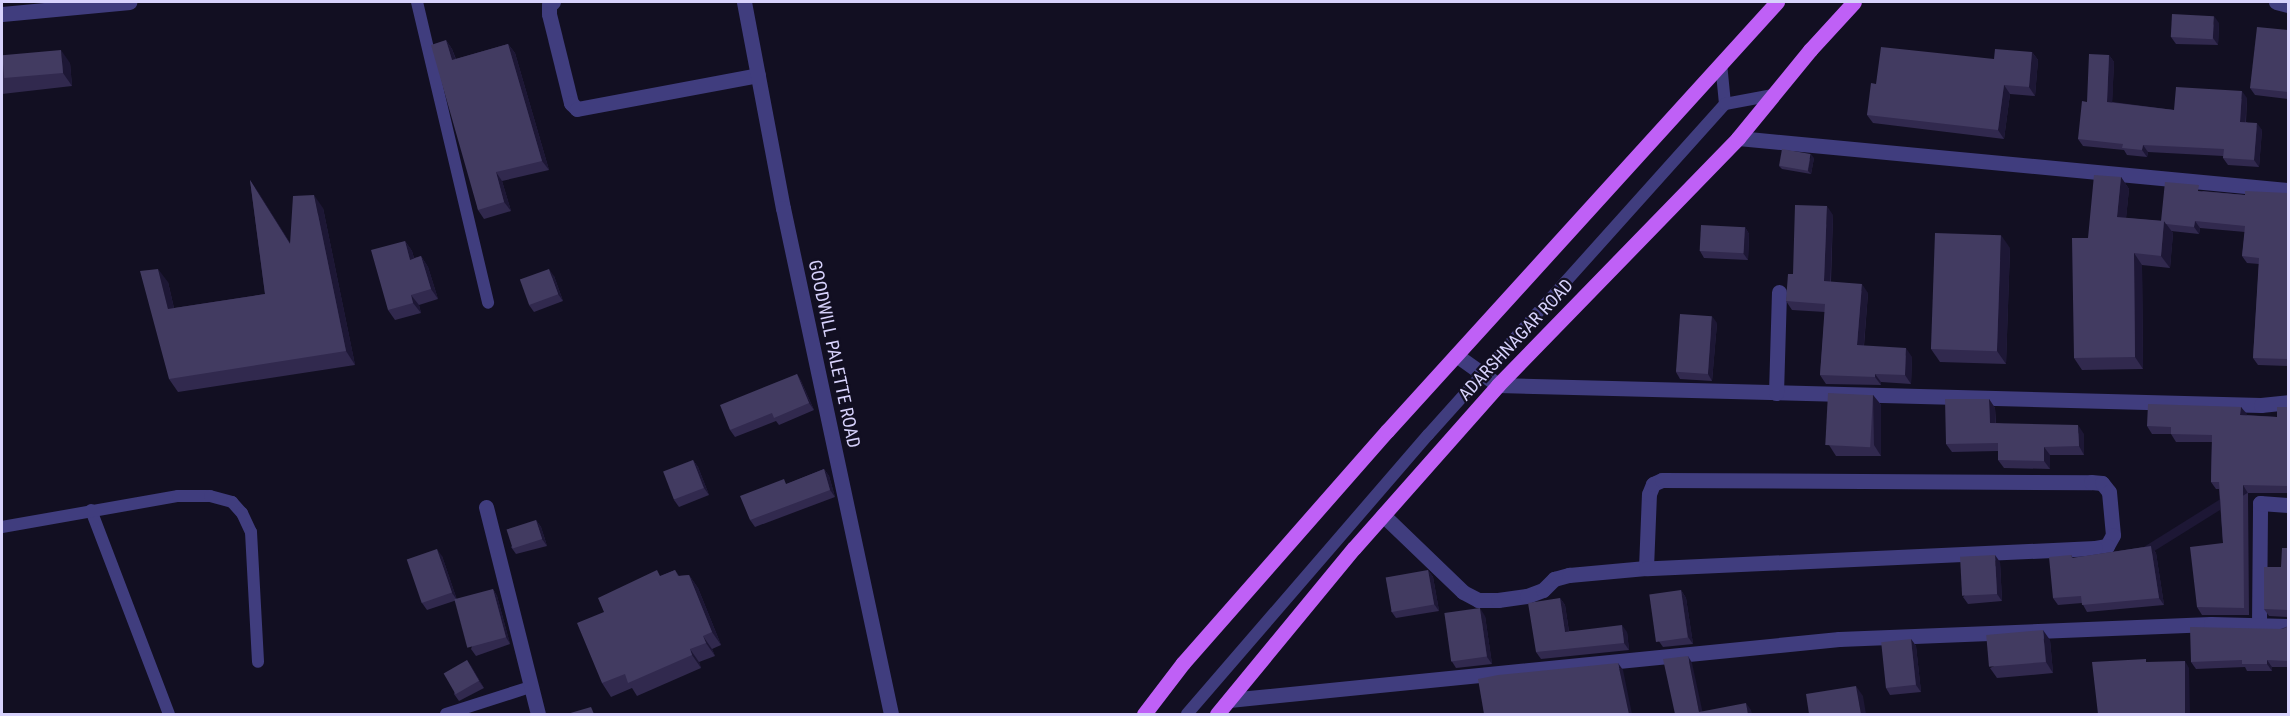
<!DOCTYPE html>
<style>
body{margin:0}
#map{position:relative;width:2290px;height:716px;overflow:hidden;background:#120f22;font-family:"Roboto Condensed",sans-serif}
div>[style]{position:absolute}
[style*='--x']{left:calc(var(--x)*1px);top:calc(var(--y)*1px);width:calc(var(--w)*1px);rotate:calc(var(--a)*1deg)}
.lane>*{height:12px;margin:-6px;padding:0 6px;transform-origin:6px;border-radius:6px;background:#403d7e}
.street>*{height:15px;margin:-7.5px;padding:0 7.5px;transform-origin:7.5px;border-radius:7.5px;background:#403d7e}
.primary>*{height:15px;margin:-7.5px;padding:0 7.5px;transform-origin:7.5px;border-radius:7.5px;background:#bf60f6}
.wall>*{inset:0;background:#31294e}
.shaded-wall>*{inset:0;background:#1d1735;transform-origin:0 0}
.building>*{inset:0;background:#423b61;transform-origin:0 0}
span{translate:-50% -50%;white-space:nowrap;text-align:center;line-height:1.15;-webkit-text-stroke:4.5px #120f22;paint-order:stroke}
.street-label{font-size:18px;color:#d7d2fc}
.frame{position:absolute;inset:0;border:3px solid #d7d2fc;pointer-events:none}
</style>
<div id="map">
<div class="lane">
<i style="--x:417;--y:2;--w:309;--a:76.7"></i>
<i style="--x:1721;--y:63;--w:41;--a:84.4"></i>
<i style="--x:91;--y:510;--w:218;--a:69.1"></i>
<i style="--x:2;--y:527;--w:179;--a:-10"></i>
<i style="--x:178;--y:496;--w:32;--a:0"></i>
<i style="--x:210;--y:496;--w:23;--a:15"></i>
<i style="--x:232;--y:502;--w:15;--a:48"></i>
<i style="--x:242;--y:513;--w:21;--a:65"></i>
<i style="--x:251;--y:532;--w:130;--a:86.9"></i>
<i style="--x:446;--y:714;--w:88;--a:-17.8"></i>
<i style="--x:1187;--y:714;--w:369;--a:-49.2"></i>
<i style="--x:1428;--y:435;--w:445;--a:-48.1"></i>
<i style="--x:1725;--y:104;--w:49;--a:-10.6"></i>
</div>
<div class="street">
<i style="--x:553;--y:2;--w:5;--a:143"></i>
<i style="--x:549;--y:5;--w:9;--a:90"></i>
<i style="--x:549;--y:14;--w:92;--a:76.1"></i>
<i style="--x:571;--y:103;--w:8;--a:45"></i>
<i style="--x:577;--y:109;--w:184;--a:-10.6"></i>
<i style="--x:744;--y:2;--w:210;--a:79.3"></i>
<i style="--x:783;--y:208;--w:517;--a:77.95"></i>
<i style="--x:2276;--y:2;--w:12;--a:14"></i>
<i style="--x:2;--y:14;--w:128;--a:-5.4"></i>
<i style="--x:1738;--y:138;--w:552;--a:5.4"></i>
<i style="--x:1456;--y:355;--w:52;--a:35.5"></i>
<i style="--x:1498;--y:385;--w:763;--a:1.5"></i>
<i style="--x:2261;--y:405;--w:27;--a:-6"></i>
<i style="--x:1776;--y:393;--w:101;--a:-88.3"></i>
<i style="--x:486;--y:507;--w:213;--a:75.9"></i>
<i style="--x:1383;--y:515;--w:111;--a:43.9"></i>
<i style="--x:1463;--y:592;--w:17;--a:28"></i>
<i style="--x:1478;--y:600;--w:20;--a:0"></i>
<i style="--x:1498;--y:600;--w:29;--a:-8"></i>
<i style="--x:1527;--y:596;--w:17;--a:-21"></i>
<i style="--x:1543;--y:590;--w:16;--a:-45"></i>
<i style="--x:1554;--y:579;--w:16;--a:-15"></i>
<i style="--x:1569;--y:575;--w:77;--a:-5.2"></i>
<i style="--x:1646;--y:568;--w:74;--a:-87.7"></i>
<i style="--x:1649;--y:494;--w:11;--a:-68"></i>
<i style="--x:1653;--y:484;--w:10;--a:-24"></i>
<i style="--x:1662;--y:480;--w:429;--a:0.3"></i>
<i style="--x:2091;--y:482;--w:11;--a:5"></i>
<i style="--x:2102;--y:483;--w:11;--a:52"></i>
<i style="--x:2109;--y:492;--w:43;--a:84.7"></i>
<i style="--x:2113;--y:535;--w:13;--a:119"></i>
<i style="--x:2107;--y:546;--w:12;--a:171"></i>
<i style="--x:2095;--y:548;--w:449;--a:177.4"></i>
<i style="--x:2259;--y:625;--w:122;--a:-89.5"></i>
<i style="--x:2260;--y:503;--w:28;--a:4"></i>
<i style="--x:1229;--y:700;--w:613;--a:-5.71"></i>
<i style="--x:1839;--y:639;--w:372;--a:-2.3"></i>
<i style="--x:2211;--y:624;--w:77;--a:1.5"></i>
</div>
<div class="primary">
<i style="--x:1144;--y:714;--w:64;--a:-52.6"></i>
<i style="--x:1183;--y:663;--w:309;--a:-48.7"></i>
<i style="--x:1387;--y:431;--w:580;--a:-47.73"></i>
<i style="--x:1217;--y:714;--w:215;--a:-50.5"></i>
<i style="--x:1354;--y:548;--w:217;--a:-48.5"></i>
<i style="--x:1498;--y:385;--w:344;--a:-45.8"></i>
<i style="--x:1738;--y:138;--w:114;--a:-50.7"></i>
<i style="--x:1810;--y:50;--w:65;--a:-47.5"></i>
</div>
<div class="wall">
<i style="clip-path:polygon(2219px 23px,2218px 45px,2176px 44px,2171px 37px)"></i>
<i style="clip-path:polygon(2289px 30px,2289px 99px,2255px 95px,2250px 88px)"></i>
<i style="clip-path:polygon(446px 40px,452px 49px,456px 59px,508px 44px,515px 53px,549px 170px,502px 181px,511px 211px,484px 219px,478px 210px)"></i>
<i style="clip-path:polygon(2032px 52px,2038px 60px,2035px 96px,2010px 94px,2004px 139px,1873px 123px,1867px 115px,1876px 84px)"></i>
<i style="clip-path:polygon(2109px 55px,2114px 62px,2112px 102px,2174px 110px,2247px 98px,2246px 122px,2262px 130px,2259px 167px,2228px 165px,2223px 158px,2223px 156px,2148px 152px,2147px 157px,2127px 155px,2124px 150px,2083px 146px,2078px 139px)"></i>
<i style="clip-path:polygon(2px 57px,70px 63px,72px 86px,2px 94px)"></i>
<i style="clip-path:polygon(1814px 158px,1811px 174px,1782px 169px,1779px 166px)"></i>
<i style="clip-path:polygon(2121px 177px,2129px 189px,2126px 218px,2161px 221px,2203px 191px,2245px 195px,2289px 193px,2289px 366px,2258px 365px,2253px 358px,2259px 264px,2247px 263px,2242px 256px,2245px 232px,2200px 228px,2199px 234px,2171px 231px,2173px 233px,2170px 268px,2142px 265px,2143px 369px,2082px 370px,2074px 358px,2088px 238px)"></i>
<i style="clip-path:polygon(250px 180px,290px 243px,323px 208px,355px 365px,178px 392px,169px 379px,168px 282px,174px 308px,265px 294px)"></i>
<i style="clip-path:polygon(1833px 215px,1831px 282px,1868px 293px,1864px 346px,1912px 357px,1911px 384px,1881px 382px,1881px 385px,1826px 384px,1820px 375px,1825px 312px,1792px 310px,1786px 301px,1793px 274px)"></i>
<i style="clip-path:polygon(1745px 227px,1749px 234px,1748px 260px,1704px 258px,1700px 251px)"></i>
<i style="clip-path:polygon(405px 241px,412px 251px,414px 258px,421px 256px,428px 267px,438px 299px,419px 305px,421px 313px,395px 320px,388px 310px)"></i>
<i style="clip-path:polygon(2010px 248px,2006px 364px,1940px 362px,1931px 349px)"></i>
<i style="clip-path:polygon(554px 276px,563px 301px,534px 312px,529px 305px)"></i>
<i style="clip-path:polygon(1717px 323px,1712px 381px,1680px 379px,1676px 372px)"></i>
<i style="clip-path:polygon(797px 374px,801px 381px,814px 410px,779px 425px,776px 421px,735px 437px,730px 430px)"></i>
<i style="clip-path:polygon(1873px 395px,1881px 405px,1881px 456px,1836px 456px,1829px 445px)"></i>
<i style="clip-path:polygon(1989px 399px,1995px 408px,1996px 423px,2084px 434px,2084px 455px,2050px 455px,2050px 469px,2004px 468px,1998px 460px,1998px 451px,1952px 452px,1946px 444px)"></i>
<i style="clip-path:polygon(2241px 407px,2246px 415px,2277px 417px,2289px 407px,2289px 493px,2248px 493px,2249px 615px,2202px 615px,2197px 607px,2223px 543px,2219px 489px,2216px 489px,2211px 482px,2212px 442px,2176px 442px,2171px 434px,2152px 434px,2147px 426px)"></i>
<i style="clip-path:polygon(693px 460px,698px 467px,709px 495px,679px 507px,674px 500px)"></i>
<i style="clip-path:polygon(824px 469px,829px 476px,835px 497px,755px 527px,750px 520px,787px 484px)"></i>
<i style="clip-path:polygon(536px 520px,541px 527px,547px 546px,516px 554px,511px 547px)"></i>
<i style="clip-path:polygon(2151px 546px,2156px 553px,2164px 605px,2087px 612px,2082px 603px,2058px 605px,2053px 598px,2071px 555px,2073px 558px)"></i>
<i style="clip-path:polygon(2289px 548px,2289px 617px,2269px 616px,2264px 609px)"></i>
<i style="clip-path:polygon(442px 556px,457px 600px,427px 610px,422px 603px)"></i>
<i style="clip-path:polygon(2000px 562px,2002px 601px,1968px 604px,1963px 597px)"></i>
<i style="clip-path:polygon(675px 570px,679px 576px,689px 575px,698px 588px,721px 645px,712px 649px,715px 656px,699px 662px,701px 668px,637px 696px,632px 688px,611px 697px,602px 683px,604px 612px,661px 576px)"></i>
<i style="clip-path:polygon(1428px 570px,1433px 577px,1439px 611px,1396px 618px,1391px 611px)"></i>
<i style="clip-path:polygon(493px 589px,497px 596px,510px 644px,476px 656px,471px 649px)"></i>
<i style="clip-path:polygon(1681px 590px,1686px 598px,1693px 644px,1663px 647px,1658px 640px)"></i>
<i style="clip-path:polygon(1560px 598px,1565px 605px,1569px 631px,1627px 632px,1629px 650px,1541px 659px,1536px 652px)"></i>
<i style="clip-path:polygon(1485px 616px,1492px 664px,1456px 668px,1451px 660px)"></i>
<i style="clip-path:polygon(2289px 626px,2289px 667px,2272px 667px,2272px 671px,2247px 671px,2245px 667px,2196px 669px,2191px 662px)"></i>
<i style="clip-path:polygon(1911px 639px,1916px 646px,1921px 692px,1890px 695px,1886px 688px)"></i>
<i style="clip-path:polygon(2050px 640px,2053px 673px,1997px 678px,1990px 668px)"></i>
<i style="clip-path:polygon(467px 660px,484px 688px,459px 701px,454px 694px)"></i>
</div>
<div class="shaded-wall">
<i style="clip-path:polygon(2214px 16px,2219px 23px,2218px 45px,2213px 38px)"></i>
<i style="clip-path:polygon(446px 40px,452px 49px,459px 69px,452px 60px)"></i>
<i style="clip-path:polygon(508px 44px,515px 53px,549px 170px,542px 161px)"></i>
<i style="clip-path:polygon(61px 50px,70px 63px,72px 86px,63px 73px)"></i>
<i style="clip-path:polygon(2032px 52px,2038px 60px,2035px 96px,2029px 87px)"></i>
<i style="clip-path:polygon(2109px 55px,2114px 62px,2112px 109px,2107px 102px)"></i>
<i style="clip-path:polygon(2004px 85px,2010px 94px,2004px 139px,1998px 130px)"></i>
<i style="clip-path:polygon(2242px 91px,2247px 98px,2245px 129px,2240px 122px)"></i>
<i style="clip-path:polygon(2257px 123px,2262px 130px,2259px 167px,2254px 160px)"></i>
<i style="clip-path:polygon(2143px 145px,2148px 152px,2147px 157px,2142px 150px)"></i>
<i style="clip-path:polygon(1811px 154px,1814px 158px,1811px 174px,1808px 171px)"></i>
<i style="clip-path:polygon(496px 172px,502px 181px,511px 211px,504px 202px)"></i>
<i style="clip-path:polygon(2121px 177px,2129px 189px,2125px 229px,2117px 217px)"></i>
<i style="clip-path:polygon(250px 180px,259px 193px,299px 257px,290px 244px)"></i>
<i style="clip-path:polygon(314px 195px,323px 208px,355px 365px,346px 351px)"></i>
<i style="clip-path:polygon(1827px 206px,1833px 215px,1830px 290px,1824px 281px)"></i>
<i style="clip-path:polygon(2164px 221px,2173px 233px,2170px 268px,2161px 256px)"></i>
<i style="clip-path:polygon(2195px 221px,2200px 228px,2199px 234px,2194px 227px)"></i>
<i style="clip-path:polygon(1745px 227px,1749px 234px,1748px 260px,1743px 253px)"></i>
<i style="clip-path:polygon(2001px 235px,2010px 248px,2006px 364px,1997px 351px)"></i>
<i style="clip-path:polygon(405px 241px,412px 251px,417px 270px,410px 260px)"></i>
<i style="clip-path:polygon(2134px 253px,2142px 265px,2143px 369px,2135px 357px)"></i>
<i style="clip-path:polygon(421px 256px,428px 267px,438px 299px,431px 289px)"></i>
<i style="clip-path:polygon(158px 269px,168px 282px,177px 322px,168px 309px)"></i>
<i style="clip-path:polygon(549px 269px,554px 276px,563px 301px,558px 294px)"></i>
<i style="clip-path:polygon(1862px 284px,1868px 293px,1863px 354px,1857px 345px)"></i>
<i style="clip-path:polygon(411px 295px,419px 305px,421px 313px,413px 303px)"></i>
<i style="clip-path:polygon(1712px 316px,1717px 323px,1712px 381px,1708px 374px)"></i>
<i style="clip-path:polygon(1906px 348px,1912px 357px,1911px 384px,1905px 375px)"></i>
<i style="clip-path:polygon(797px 374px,801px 381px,814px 410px,809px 403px)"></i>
<i style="clip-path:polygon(1875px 374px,1881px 382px,1881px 385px,1875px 377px)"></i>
<i style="clip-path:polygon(1873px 395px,1881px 405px,1881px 456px,1874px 445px)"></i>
<i style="clip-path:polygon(1989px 399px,1995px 408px,1996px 432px,1990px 423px)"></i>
<i style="clip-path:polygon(2241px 407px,2247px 414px,2246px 422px,2240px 415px)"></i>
<i style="clip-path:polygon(2078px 425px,2084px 434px,2084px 455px,2079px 446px)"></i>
<i style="clip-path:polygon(2044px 447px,2050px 455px,2050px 469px,2044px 461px)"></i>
<i style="clip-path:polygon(693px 460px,698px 467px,709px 495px,704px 488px)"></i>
<i style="clip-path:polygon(824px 469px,829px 476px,835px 497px,830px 490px)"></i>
<i style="left:2243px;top:485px;width:9px;height:123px;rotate:58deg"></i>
<i style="clip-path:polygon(536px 520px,541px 527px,547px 546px,542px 539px)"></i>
<i style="clip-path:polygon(2151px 546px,2156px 553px,2164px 605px,2159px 598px)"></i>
<i style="clip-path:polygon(437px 549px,442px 556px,457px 600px,452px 593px)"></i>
<i style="clip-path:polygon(1995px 555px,2000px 562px,2002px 601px,1997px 594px)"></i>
<i style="clip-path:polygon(1428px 570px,1433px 577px,1439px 611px,1434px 604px)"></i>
<i style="clip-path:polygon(689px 575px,698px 588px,721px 645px,712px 632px)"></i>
<i style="clip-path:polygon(493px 589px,497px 596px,510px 644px,506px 637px)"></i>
<i style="clip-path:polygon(1681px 590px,1686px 598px,1693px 644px,1688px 637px)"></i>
<i style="clip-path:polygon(1560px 598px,1565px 605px,1570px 639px,1565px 632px)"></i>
<i style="clip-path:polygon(1480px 608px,1485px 616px,1492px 664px,1487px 657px)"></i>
<i style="clip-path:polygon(1622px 625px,1627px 632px,1629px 650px,1624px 643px)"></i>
<i style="clip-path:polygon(2043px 630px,2050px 640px,2053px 673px,2046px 662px)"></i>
<i style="clip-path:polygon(703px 636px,712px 649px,715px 656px,706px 643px)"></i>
<i style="clip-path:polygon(1911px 639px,1916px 646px,1921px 692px,1916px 685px)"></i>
<i style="clip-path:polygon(690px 649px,699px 662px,701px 668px,692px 655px)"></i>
<i style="clip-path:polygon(1688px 656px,1692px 663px,1703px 714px,1699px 712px)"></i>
<i style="clip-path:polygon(467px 660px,472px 667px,484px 688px,479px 681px)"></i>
<i style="clip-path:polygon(2267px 660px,2272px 667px,2272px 671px,2267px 664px)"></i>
<i style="clip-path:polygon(2185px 661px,2189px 668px,2190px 714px,2185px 714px)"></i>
<i style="clip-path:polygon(1618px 663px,1623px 670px,1632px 714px,1629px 714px)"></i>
<i style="clip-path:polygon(1856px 686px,1863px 696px,1866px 714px,1861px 714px)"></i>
<i style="clip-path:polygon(1746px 703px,1751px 710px,1752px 714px,1748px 714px)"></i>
</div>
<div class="building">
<i style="left:2172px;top:14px;width:42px;height:23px;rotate:3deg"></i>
<i style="clip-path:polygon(2257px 27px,2289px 30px,2289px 92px,2250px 88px)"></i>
<i style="clip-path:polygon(446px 40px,452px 60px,508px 44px,542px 161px,496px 172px,504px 202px,478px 210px,431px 45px)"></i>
<i style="clip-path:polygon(1881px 47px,1994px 59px,1995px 49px,2032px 52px,2029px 87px,2004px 85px,1998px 130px,1867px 115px,1871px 83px,1876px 84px)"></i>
<i style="left:61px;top:50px;width:23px;height:59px;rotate:85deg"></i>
<i style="clip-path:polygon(2089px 54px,2109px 55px,2107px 102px,2174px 110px,2176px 87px,2242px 91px,2240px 122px,2257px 123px,2254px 160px,2223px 158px,2224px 149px,2143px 145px,2142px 150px,2122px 148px,2123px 144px,2078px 139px,2082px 101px,2087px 102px)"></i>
<i style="left:1782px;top:149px;width:29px;height:17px;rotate:10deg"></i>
<i style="clip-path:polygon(2094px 175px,2121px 177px,2117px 217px,2164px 221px,2161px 256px,2134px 253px,2135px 357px,2074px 358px,2072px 238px,2088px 238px)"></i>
<i style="clip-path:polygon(250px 180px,290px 244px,293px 196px,314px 195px,346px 351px,169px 379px,140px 271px,158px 269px,168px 309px,265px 294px)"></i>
<i style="clip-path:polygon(2165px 182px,2199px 185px,2198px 191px,2245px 195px,2245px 191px,2289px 193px,2289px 312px,2287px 324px,2289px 324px,2289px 359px,2253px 358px,2259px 258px,2242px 256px,2245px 226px,2195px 221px,2194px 227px,2166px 224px,2164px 221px,2161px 221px)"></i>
<i style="clip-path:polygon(1795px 205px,1827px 206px,1824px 281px,1862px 284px,1857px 345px,1906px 348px,1905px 375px,1875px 374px,1875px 377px,1820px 375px,1825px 304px,1786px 301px,1788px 274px,1793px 274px)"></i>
<i style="left:1701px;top:225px;width:44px;height:26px;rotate:3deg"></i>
<i style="left:1935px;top:233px;width:66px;height:116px;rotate:2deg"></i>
<i style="clip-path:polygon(405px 241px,410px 260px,421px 256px,431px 289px,411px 295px,413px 303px,388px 310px,371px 250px)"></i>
<i style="left:549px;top:269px;width:27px;height:31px;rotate:70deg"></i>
<i style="left:1680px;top:314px;width:32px;height:58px;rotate:4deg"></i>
<i style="clip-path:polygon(797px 374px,809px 403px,774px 418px,772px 413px,730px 430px,720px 405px)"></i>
<i style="left:1828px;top:393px;width:45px;height:52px;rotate:3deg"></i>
<i style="clip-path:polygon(1945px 399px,1989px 399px,1990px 423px,2078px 425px,2079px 446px,2044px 447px,2044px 461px,1998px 460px,1998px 443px,1946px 444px)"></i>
<i style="clip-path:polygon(2148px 404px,2241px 407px,2240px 415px,2277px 417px,2277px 407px,2289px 407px,2289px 486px,2243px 485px,2244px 608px,2197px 607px,2190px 547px,2223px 543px,2219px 482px,2211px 482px,2212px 435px,2171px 434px,2171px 427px,2147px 426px)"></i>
<i style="left:693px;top:460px;width:30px;height:32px;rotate:69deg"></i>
<i style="clip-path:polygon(824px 469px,830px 490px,750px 520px,740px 496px,784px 479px,786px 484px)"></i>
<i style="left:536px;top:520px;width:20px;height:31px;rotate:72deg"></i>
<i style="clip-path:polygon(2151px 546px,2159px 598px,2082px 605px,2081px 596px,2053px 598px,2049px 557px,2071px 555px,2072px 558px)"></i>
<i style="clip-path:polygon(2282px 548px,2289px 548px,2289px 611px,2288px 610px,2264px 609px,2264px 567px,2281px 567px)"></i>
<i style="left:437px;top:549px;width:46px;height:32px;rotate:71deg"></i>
<i style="left:1995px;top:555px;width:39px;height:35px;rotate:87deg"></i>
<i style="clip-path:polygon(657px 570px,660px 576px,675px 570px,678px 576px,689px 575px,712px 632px,703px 636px,706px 643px,690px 649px,692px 655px,628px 683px,625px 674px,602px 683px,577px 623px,604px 612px,598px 598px)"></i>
<i style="left:1428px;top:570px;width:35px;height:43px;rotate:80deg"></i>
<i style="left:493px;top:589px;width:50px;height:40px;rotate:75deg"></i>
<i style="left:1681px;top:590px;width:48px;height:32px;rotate:82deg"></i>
<i style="clip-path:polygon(1560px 598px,1565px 632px,1622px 625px,1624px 643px,1536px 652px,1528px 603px)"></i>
<i style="left:1480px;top:608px;width:49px;height:36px;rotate:82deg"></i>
<i style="clip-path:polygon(2289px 626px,2289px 661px,2267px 660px,2267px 664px,2242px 664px,2242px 660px,2191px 662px,2190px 627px,2283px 629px)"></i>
<i style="left:2043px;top:630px;width:32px;height:57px;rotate:85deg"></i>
<i style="left:1911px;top:639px;width:46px;height:30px;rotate:84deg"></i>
<i style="clip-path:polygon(1688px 656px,1699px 712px,1746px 703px,1748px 714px,1675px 714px,1663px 659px)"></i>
<i style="clip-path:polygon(2146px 659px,2146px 662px,2185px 661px,2185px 714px,2098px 714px,2092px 662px)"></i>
<i style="left:467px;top:660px;width:24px;height:27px;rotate:60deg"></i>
<i style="clip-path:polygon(1618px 663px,1629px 714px,1484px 714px,1478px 679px,1498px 675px)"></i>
<i style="clip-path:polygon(1856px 686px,1861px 714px,1809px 714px,1806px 694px)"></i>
<i style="clip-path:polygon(591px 707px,594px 714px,567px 714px)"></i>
</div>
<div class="street-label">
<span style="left:1516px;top:340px;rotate:-47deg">ADARSHNAGAR ROAD</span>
<span style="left:834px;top:354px;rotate:78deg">GOODWILL PALETTE ROAD</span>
</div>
<div class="frame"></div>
</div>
